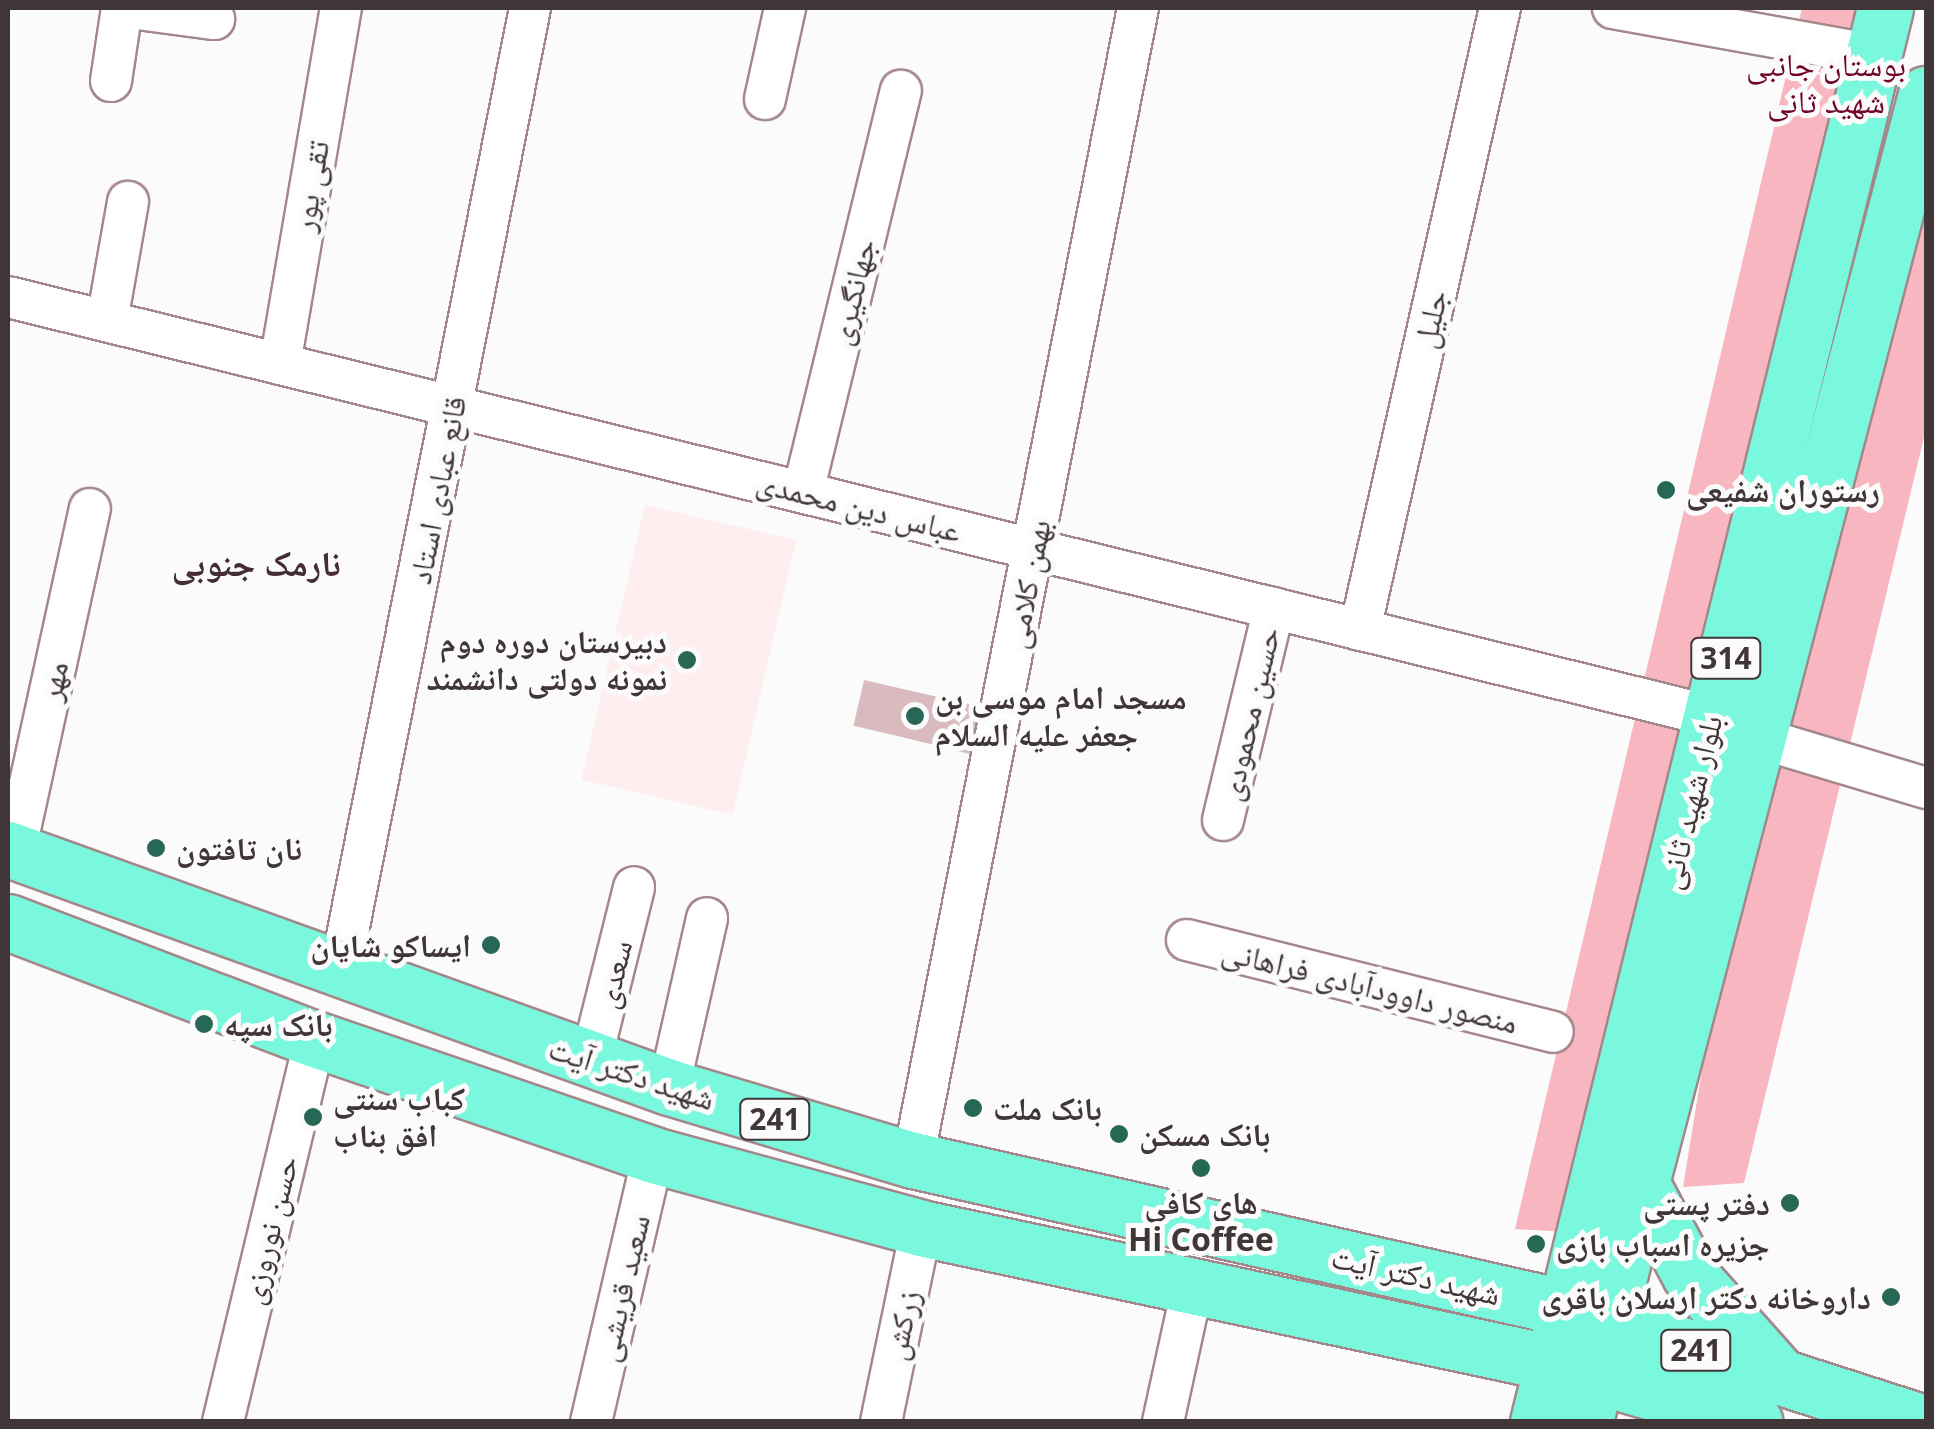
<!DOCTYPE html>
<meta charset="utf-8">
<style>
body{margin:0}
#map{position:relative;width:1934px;height:1429px;overflow:hidden;background:#fbfbfb;font-family:"Noto Sans","Noto Naskh Arabic",sans-serif}
div>[style]{position:absolute}
[style*='--x']{left:calc(var(--x)*1px);top:calc(var(--y)*1px);width:calc(var(--w)*1px);rotate:calc(var(--a)*1deg)}
.built>*{inset:0;background:#feeeef;transform-origin:0 0}
.green>*{inset:0;background:#f8b7c0}
.shadow>*{inset:0;background:#0003}
.building>*{inset:0;background:#d9bbbf;transform-origin:0 0}
.roads{filter:drop-shadow(2px 0 #a3878b) drop-shadow(-2px 0 #a3878b) drop-shadow(0 2px #a3878b) drop-shadow(0 -2px #a3878b)}
.street>*{height:40px;margin:-20px;padding:0 20px;transform-origin:20px;border-radius:20px;background:#fff}
.primary>*{height:55px;margin:-27.5px;padding:0 27.5px;transform-origin:27.5px;border-radius:27.5px;background:#79f8dd}
.dots>*{width:28px;height:28px;translate:-50% -50%;box-sizing:border-box;border:5px solid #fbfbfb;border-radius:50%}
span{translate:-50% -50%;white-space:nowrap;text-align:center;line-height:1.15;-webkit-text-stroke:10px #fbfbfb;paint-order:stroke}
.shield-label span{padding:2px 8px;background:#fbfbfb;border:2px solid;border-radius:8px;-webkit-text-stroke-width:0}
.shield-label{font-size:30px;color:#413637;font-weight:700}
.park-label{font-size:32px;color:#70032b}
.street-label{font-size:32px;color:#413637}
.poi-label{font-size:32px;color:#413637;font-weight:700}
.left{translate:0 -50%;text-align:left}
.right{translate:-100% -50%;text-align:right}
.neighbourhood-label{font-size:35px;color:#452e32;font-weight:700}
.frame{position:absolute;inset:0;border:10px solid #413637;pointer-events:none}
</style>
<div id="map">
<div class="built">
<i style="left:645px;top:505px;width:155px;height:282px;rotate:13deg"></i>
</div>
<div class="green">
<i style="clip-path:polygon(1802px 8px,1885px 8px,1584px 1233px,1515px 1229px)"></i>
<i style="clip-path:polygon(1926px 94px,1926px 429px,1744px 1183px,1683px 1187px,1756px 737px)"></i>
</div>
<div class="shadow">
<i style="clip-path:polygon(976px 708px,986px 714px,977px 756px,856px 725px)"></i>
</div>
<div class="building">
<i style="left:864px;top:680px;width:116px;height:47px;rotate:13deg"></i>
</div>
<div class="roads">
<div class="street">
<i style="--x:130;--y:8;--w:85;--a:7.5"></i>
<i style="--x:1613;--y:8;--w:265;--a:10.2"></i>
<i style="--x:111;--y:81;--w:74;--a:-81.4"></i>
<i style="--x:765;--y:99;--w:93;--a:-77.6"></i>
<i style="--x:8;--y:297;--w:1754;--a:13.82"></i>
<i style="--x:107;--y:321;--w:121;--a:-80"></i>
<i style="--x:280;--y:364;--w:361;--a:-80.3"></i>
<i style="--x:803;--y:492;--w:413;--a:-76.3"></i>
<i style="--x:1360;--y:630;--w:638;--a:-77.32"></i>
<i style="--x:1756;--y:737;--w:177;--a:16.7"></i>
<i style="--x:1223;--y:820;--w:218;--a:-76.5"></i>
<i style="--x:15;--y:852;--w:351;--a:-77.7"></i>
<i style="--x:1187;--y:940;--w:377;--a:14.1"></i>
<i style="--x:340;--y:972;--w:983;--a:-78.85"></i>
<i style="--x:591;--y:1060;--w:178;--a:-76"></i>
<i style="--x:669;--y:1087;--w:173;--a:-77.3"></i>
<i style="--x:913;--y:1160;--w:1174;--a:-78.95"></i>
<i style="--x:223;--y:1422;--w:394;--a:-76.5"></i>
<i style="--x:591;--y:1422;--w:274;--a:-76.9"></i>
<i style="--x:881;--y:1422;--w:198;--a:-78.3"></i>
<i style="--x:1163;--y:1422;--w:136;--a:-77.7"></i>
</div>
<div class="primary">
<i style="--x:8;--y:849;--w:703;--a:19.8"></i>
<i style="--x:669;--y:1087;--w:255;--a:16.7"></i>
<i style="--x:913;--y:1160;--w:670;--a:12.77"></i>
<i style="--x:1566;--y:1308;--w:373;--a:17.8"></i>
<i style="--x:8;--y:922;--w:329;--a:20.9"></i>
<i style="--x:315;--y:1039;--w:357;--a:18.9"></i>
<i style="--x:653;--y:1155;--w:278;--a:15.2"></i>
<i style="--x:921;--y:1228;--w:646;--a:12.06"></i>
<i style="--x:1553;--y:1363;--w:210;--a:16.3"></i>
<i style="--x:1641;--y:1183;--w:104;--a:62"></i>
<i style="--x:1690;--y:1275;--w:134;--a:48.3"></i>
<i style="--x:1538;--y:1422;--w:1456;--a:-76.21"></i>
<i style="--x:1585;--y:1422;--w:245;--a:-76.8"></i>
<i style="--x:1641;--y:1183;--w:1126;--a:-75.33"></i>
</div>
</div>
<div class="dots">
<i style="left:1666px;top:490px;background:#266755"></i>
<i style="left:687px;top:660px;background:#266755"></i>
<i style="left:915px;top:716px;background:#266755"></i>
<i style="left:156px;top:848px;background:#266755"></i>
<i style="left:491px;top:945px;background:#266755"></i>
<i style="left:204px;top:1024px;background:#266755"></i>
<i style="left:973px;top:1108px;background:#266755"></i>
<i style="left:313px;top:1117px;background:#266755"></i>
<i style="left:1119px;top:1134px;background:#266755"></i>
<i style="left:1201px;top:1168px;background:#266755"></i>
<i style="left:1790px;top:1203px;background:#266755"></i>
<i style="left:1536px;top:1244px;background:#266755"></i>
<i style="left:1891px;top:1297px;background:#266755"></i>
</div>
<div class="shield-label">
<span style="left:1726px;top:658px">314</span>
<span style="left:775px;top:1119px">241</span>
<span style="left:1696px;top:1350px">241</span>
</div>
<div class="park-label">
<span style="left:1826px;top:83px">بوستان جانبی<br>شهید ثانی</span>
</div>
<div class="street-label">
<span style="left:310px;top:186px;rotate:-80deg">تقی پور</span>
<span style="left:852px;top:292px;rotate:-76deg">جهانگیری</span>
<span style="left:1430px;top:319px;rotate:-77deg">جلیل</span>
<span style="left:437px;top:490px;rotate:-79deg">قانع عبادی استاد</span>
<span style="left:859px;top:506px;rotate:14deg">عباس دین محمدی</span>
<span style="left:1027px;top:584px;rotate:-79deg">بهمن کلامی</span>
<span style="left:53px;top:681px;rotate:-78deg">مهر</span>
<span style="left:1249px;top:714px;rotate:-77deg">حسین محمودی</span>
<span style="left:1690px;top:802px;rotate:-76deg">بلوار شهید ثانی</span>
<span style="left:613px;top:974px;rotate:-76deg">سعدی</span>
<span style="left:1370px;top:986px;rotate:14deg">منصور داوودآبادی فراهانی</span>
<span style="left:632px;top:1073px;rotate:18deg">شهید دکتر آیت</span>
<span style="left:269px;top:1230px;rotate:-76deg">حسن نوروزی</span>
<span style="left:1416px;top:1275px;rotate:13deg">شهید دکتر آیت</span>
<span style="left:622px;top:1288px;rotate:-77deg">سعید قریشی</span>
<span style="left:901px;top:1325px;rotate:-78deg">زرکش</span>
</div>
<div class="poi-label">
<span class="left" style="left:1686px;top:490px">رستوران شفیعی</span>
<span class="right" style="left:667px;top:660px">دبیرستان دوره دوم<br>نمونه دولتی دانشمند</span>
<span class="left" style="left:935px;top:716px">مسجد امام موسی بن<br>جعفر علیه السلام</span>
<span class="left" style="left:176px;top:848px">نان تافتون</span>
<span class="right" style="left:471px;top:945px">ایساکو شایان</span>
<span class="left" style="left:224px;top:1024px">بانک سپه</span>
<span class="left" style="left:333px;top:1117px">کباب سنتی<br>افق بناب</span>
<span class="left" style="left:993px;top:1108px">بانک ملت</span>
<span class="left" style="left:1139px;top:1134px">بانک مسکن</span>
<span style="left:1201px;top:1221px">های کافی<br>Hi Coffee</span>
<span class="right" style="left:1770px;top:1203px">دفتر پستی</span>
<span class="left" style="left:1556px;top:1244px">جزیره اسباب بازی</span>
<span class="right" style="left:1871px;top:1297px">داروخانه دکتر ارسلان باقری</span>
</div>
<div class="neighbourhood-label">
<span style="left:256px;top:563px">نارمک جنوبی</span>
</div>
<div class="frame"></div>
</div>
